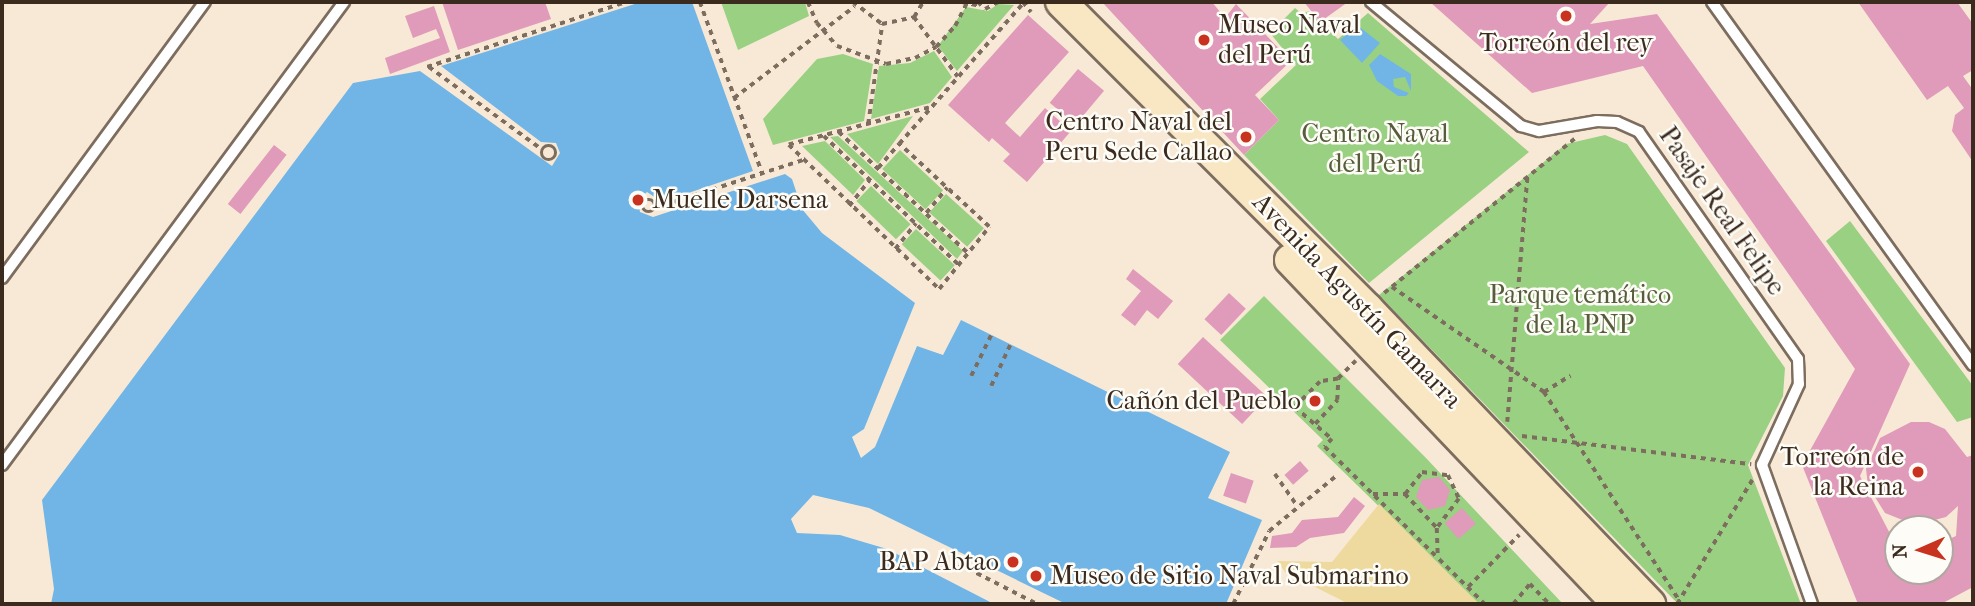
<!DOCTYPE html>
<meta charset="utf-8">
<style>
body{margin:0}
#map{position:relative;width:1975px;height:606px;overflow:hidden;background:#f8e9d6;font-family:"IM FELL French Canon",serif}
div>[style]{position:absolute}
[style*='--x']{left:calc(var(--x)*1px);top:calc(var(--y)*1px);width:calc(var(--w)*1px);rotate:calc(var(--a)*1deg)}
.green>*{inset:0;background:#99d082;transform-origin:0 0}
.sand>*{inset:0;background:#eeda9e}
.water>*{inset:0;background:#71b5e7}
.building>*{inset:0;background:#e09aba;transform-origin:0 0}
.path>*{height:3.5px;margin-top:-1.75px;transform-origin:0;background:repeating-linear-gradient(90deg,#7d6d5e 0 5px,transparent 0 10px)}
.path>.ring{margin:-1.75px;padding:0;box-sizing:content-box;background:none;border:3.5px solid #7d6d5e;border-radius:50%}
.roads{filter:drop-shadow(2px 0 #7d6d5e) drop-shadow(-2px 0 #7d6d5e) drop-shadow(0 2px #7d6d5e) drop-shadow(0 -2px #7d6d5e)}
.lane>*{height:10px;margin:-5px;padding:0 5px;transform-origin:5px;border-radius:5px;background:#fff}
.secondary>*{height:30px;margin:-15px;padding:0 15px;transform-origin:15px;border-radius:15px;background:#f9e7c3}
.dots>*{width:19px;height:19px;translate:-50% -50%;box-sizing:border-box;border:4px solid #fdfcf7;border-radius:50%}
span{translate:-50% -50%;white-space:nowrap;text-align:center;line-height:1.15;-webkit-text-stroke:5px #fdfcf7;paint-order:stroke}
.poi-label{font-size:26px;color:#3b2a1e}
.left{translate:0 -50%;text-align:left}
.right{translate:-100% -50%;text-align:right}
.park-label{font-size:26px;color:#575c3c}
.street-label{font-size:26px;color:#3b2a1e}
.frame{position:absolute;inset:0;border:4px solid #3b2a1e;pointer-events:none}
.north{position:absolute;left:1884px;top:515px;width:70px;height:70px;box-sizing:border-box;background:#fdfcf7;border:2px solid #afa8a0;border-radius:50%;rotate:267deg;font-size:19px;font-weight:700;line-height:28px;text-align:center;color:#3b2a1e}
.north::after{content:'';display:block;margin:auto;width:24px;height:32px;background:#c8321e;clip-path:polygon(50% 0,100% 100%,50% 72%,0 100%)}
</style>
<div id="map">
<div class="green">
<i style="clip-path:polygon(721px 2px,805px 2px,809px 16px,738px 50px)"></i>
<i style="clip-path:polygon(998px 4px,1014px 5px,957px 71px,938px 46px,966px 7px,988px 11px)"></i>
<i style="clip-path:polygon(1295px 8px,1302px 14px,1309px 11px,1338px 39px,1368px 13px,1529px 152px,1369px 283px,1244px 155px,1279px 120px,1260px 99px,1296px 65px,1270px 33px)"></i>
<i style="clip-path:polygon(934px 51px,952px 77px,930px 103px,871px 119px,879px 66px,910px 63px)"></i>
<i style="clip-path:polygon(843px 54px,873px 64px,864px 121px,773px 145px,763px 119px,817px 59px)"></i>
<i style="clip-path:polygon(913px 116px,878px 164px,847px 134px)"></i>
<i style="clip-path:polygon(1605px 135px,1627px 144px,1785px 368px,1783px 396px,1748px 465px,1801px 604px,1678px 604px,1379px 295px,1566px 144px)"></i>
<i style="clip-path:polygon(838px 136px,963px 251px,957px 259px,830px 137px)"></i>
<i style="clip-path:polygon(825px 141px,865px 180px,853px 195px,802px 146px)"></i>
<i style="left:900px;top:150px;width:59px;height:26px;rotate:43deg"></i>
<i style="left:871px;top:186px;width:55px;height:21px;rotate:44deg"></i>
<i style="left:946px;top:194px;width:51px;height:25px;rotate:42deg"></i>
<i style="clip-path:polygon(1850px 221px,1973px 386px,1973px 417px,1957px 422px,1826px 241px)"></i>
<i style="left:916px;top:229px;width:53px;height:21px;rotate:43deg"></i>
<i style="clip-path:polygon(1264px 296px,1426px 458px,1563px 604px,1479px 604px,1317px 446px,1323px 440px,1220px 340px)"></i>
</div>
<div class="sand">
<i style="clip-path:polygon(1379px 504px,1479px 604px,1349px 604px,1285px 572px,1277px 561px,1332px 562px)"></i>
</div>
<div class="water">
<i style="clip-path:polygon(641px 2px,692px 2px,753px 171px,662px 202px,647px 192px,638px 200px,640px 212px,653px 217px,785px 174px,792px 179px,802px 209px,822px 233px,915px 303px,864px 429px,852px 437px,861px 458px,875px 447px,917px 346px,943px 355px,961px 320px,1230px 452px,1208px 498px,1262px 520px,1226px 604px,1066px 604px,869px 508px,813px 495px,791px 519px,797px 533px,840px 535px,887px 549px,994px 604px,51px 604px,54px 589px,42px 500px,353px 83px,420px 71px,552px 166px,560px 153px,556px 143px,541px 142px,441px 66px)"></i>
<i style="clip-path:polygon(1357px 25px,1380px 43px,1362px 63px,1340px 40px)"></i>
<i style="clip-path:polygon(1380px 54px,1411px 74px,1411px 91px,1405px 77px,1393px 79px,1394px 87px,1409px 93px,1406px 96px,1398px 96px,1377px 81px,1369px 65px)"></i>
</div>
<div class="building">
<i style="clip-path:polygon(442px 2px,545px 2px,551px 19px,458px 50px)"></i>
<i style="clip-path:polygon(1102px 2px,1212px 2px,1225px 18px,1236px 4px,1291px 61px,1255px 95px,1279px 120px,1244px 155px)"></i>
<i style="clip-path:polygon(1304px 2px,1348px 2px,1320px 22px)"></i>
<i style="clip-path:polygon(1430px 2px,1610px 2px,1590px 24px,1657px 14px,1910px 364px,1860px 476px,1898px 549px,1898px 571px,1940px 571px,1940px 543px,1956px 536px,1958px 506px,1946px 517px,1915px 525px,1885px 513px,1868px 486px,1866px 469px,1880px 438px,1911px 422px,1929px 422px,1945px 429px,1967px 457px,1973px 455px,1973px 587px,1941px 604px,1858px 604px,1802px 465px,1855px 369px,1643px 66px,1532px 93px)"></i>
<i style="clip-path:polygon(1858px 2px,1957px 2px,1973px 24px,1973px 70px,1963px 76px,1973px 90px,1973px 162px,1952px 131px,1955px 115px,1964px 108px,1948px 86px,1927px 100px)"></i>
<i style="clip-path:polygon(434px 6px,450px 52px,390px 74px,385px 58px,440px 38px,436px 29px,413px 38px,405px 16px)"></i>
<i style="clip-path:polygon(1028px 15px,1069px 52px,1005px 123px,1020px 137px,1045px 108px,1071px 131px,1027px 182px,1003px 161px,1010px 154px,992px 138px,989px 142px,948px 105px)"></i>
<i style="left:1078px;top:69px;width:34px;height:44px;rotate:40deg"></i>
<i style="left:274px;top:145px;width:16px;height:75px;rotate:38deg"></i>
<i style="clip-path:polygon(1133px 269px,1173px 301px,1158px 319px,1147px 310px,1135px 326px,1121px 315px,1141px 291px,1126px 279px)"></i>
<i style="left:1229px;top:293px;width:23px;height:36px;rotate:43deg"></i>
<i style="left:1203px;top:337px;width:88px;height:37px;rotate:43deg"></i>
<i style="left:1300px;top:461px;width:13px;height:21px;rotate:48deg"></i>
<i style="left:1231px;top:473px;width:24px;height:24px;rotate:19deg"></i>
<i style="clip-path:polygon(1439px 477px,1450px 490px,1445px 506px,1428px 510px,1416px 497px,1422px 480px)"></i>
<i style="clip-path:polygon(1354px 497px,1365px 506px,1344px 533px,1310px 538px,1296px 547px,1270px 548px,1272px 536px,1292px 533px,1302px 520px,1338px 517px)"></i>
<i style="left:1462px;top:508px;width:21px;height:23px;rotate:49deg"></i>
</div>
<div class="path">
<i style="--x:700;--y:2;--w:184;--a:70"></i>
<i style="--x:808;--y:2;--w:23;--a:67"></i>
<i style="--x:817;--y:23;--w:30;--a:49"></i>
<i style="--x:837;--y:46;--w:52;--a:20.2"></i>
<i style="--x:886;--y:64;--w:30;--a:-12"></i>
<i style="--x:915;--y:58;--w:24;--a:-28"></i>
<i style="--x:936;--y:47;--w:28;--a:-48"></i>
<i style="--x:955;--y:26;--w:27;--a:-63"></i>
<i style="--x:853;--y:2;--w:36;--a:37"></i>
<i style="--x:882;--y:24;--w:33;--a:-12"></i>
<i style="--x:914;--y:17;--w:17;--a:-59"></i>
<i style="--x:962;--y:2;--w:19;--a:12"></i>
<i style="--x:978;--y:2;--w:10;--a:45"></i>
<i style="--x:985;--y:9;--w:15;--a:-28"></i>
<i style="--x:1023;--y:2;--w:13;--a:51"></i>
<i style="--x:914;--y:17;--w:74;--a:53.7"></i>
<i style="--x:427;--y:67;--w:209;--a:-18.1"></i>
<i style="--x:429;--y:67;--w:141;--a:36.1"></i>
<i style="--x:734;--y:98;--w:151;--a:-37.2"></i>
<i style="--x:929;--y:108;--w:145;--a:165.2"></i>
<i style="--x:789;--y:145;--w:208;--a:43.8"></i>
<i style="--x:939;--y:289;--w:80;--a:-51.1"></i>
<i style="--x:989;--y:227;--w:122;--a:-137.3"></i>
<i style="--x:899;--y:144;--w:189;--a:-48.6"></i>
<i style="--x:868;--y:124;--w:101;--a:-82"></i>
<i style="--x:839;--y:132;--w:178;--a:43.2"></i>
<i style="--x:824;--y:136;--w:187;--a:43.7"></i>
<i class="ring" style="left:542px;top:146px;width:10.5px;height:10.5px"></i>
<i style="--x:878;--y:168;--w:32;--a:-49"></i>
<i class="ring" style="left:643px;top:200px;width:8.5px;height:8.5px"></i>
<i style="--x:849;--y:206;--w:33;--a:-52"></i>
<i style="--x:655;--y:208;--w:156;--a:-18"></i>
<i style="--x:926;--y:213;--w:33;--a:-50"></i>
<i style="--x:895;--y:249;--w:33;--a:-51"></i>
<i style="--x:1392;--y:287;--w:185;--a:34.6"></i>
<i style="--x:1544;--y:392;--w:248;--a:57"></i>
<i style="--x:1384;--y:293;--w:245;--a:-39"></i>
<i style="--x:1356;--y:361;--w:25;--a:135"></i>
<i style="--x:1338;--y:379;--w:18;--a:171"></i>
<i style="--x:1320;--y:382;--w:35;--a:135"></i>
<i style="--x:1295;--y:407;--w:49;--a:40.9"></i>
<i style="--x:1332;--y:439;--w:11;--a:131"></i>
<i style="--x:1325;--y:447;--w:224;--a:44.5"></i>
<i style="--x:971;--y:376;--w:46;--a:-64"></i>
<i style="--x:991;--y:386;--w:45;--a:-65.1"></i>
<i style="--x:1544;--y:392;--w:31;--a:-32"></i>
<i style="--x:1507;--y:422;--w:246;--a:-85.3"></i>
<i style="--x:1315;--y:424;--w:33;--a:-47"></i>
<i style="--x:1337;--y:400;--w:21;--a:-87"></i>
<i style="--x:1522;--y:436;--w:231;--a:7"></i>
<i style="--x:1275;--y:474;--w:40;--a:55.1"></i>
<i style="--x:1373;--y:494;--w:32;--a:0"></i>
<i style="--x:1405;--y:494;--w:28;--a:-52"></i>
<i style="--x:1422;--y:472;--w:26;--a:7"></i>
<i style="--x:1448;--y:475;--w:26;--a:65"></i>
<i style="--x:1459;--y:499;--w:36;--a:127"></i>
<i style="--x:1437;--y:528;--w:28;--a:88"></i>
<i style="--x:1405;--y:494;--w:47;--a:46.7"></i>
<i style="--x:959;--y:564;--w:88;--a:27.1"></i>
<i style="--x:1468;--y:587;--w:73;--a:-45.6"></i>
<i style="--x:1233;--y:604;--w:81;--a:-63.7"></i>
<i style="--x:1269;--y:531;--w:87;--a:-39.4"></i>
<i style="--x:1513;--y:604;--w:26;--a:-50"></i>
<i style="--x:1530;--y:584;--w:28;--a:46"></i>
<i style="--x:1677;--y:604;--w:145;--a:-58.8"></i>
</div>
<div class="roads">
<div class="lane">
<i style="--x:1371;--y:2;--w:195;--a:39.6"></i>
<i style="--x:1521;--y:126;--w:19;--a:16"></i>
<i style="--x:1539;--y:131;--w:59;--a:-9.8"></i>
<i style="--x:1597;--y:121;--w:20;--a:3"></i>
<i style="--x:1617;--y:122;--w:24;--a:24"></i>
<i style="--x:1639;--y:132;--w:277;--a:55"></i>
<i style="--x:1798;--y:359;--w:25;--a:88"></i>
<i style="--x:1799;--y:384;--w:89;--a:114.6"></i>
<i style="--x:1762;--y:465;--w:148;--a:70.2"></i>
<i style="--x:1712;--y:2;--w:447;--a:54.3"></i>
<i style="--x:2;--y:278;--w:343;--a:-53.7"></i>
<i style="--x:2;--y:465;--w:576;--a:-53.55"></i>
</div>
<div class="secondary">
<i style="--x:1061;--y:2;--w:433;--a:45"></i>
<i style="--x:1367;--y:308;--w:410;--a:46.3"></i>
<i style="--x:1290;--y:260;--w:475;--a:46.4"></i>
</div>
</div>
<div class="dots">
<i style="left:1566px;top:16px;background:#c8321e"></i>
<i style="left:1204px;top:40px;background:#c8321e"></i>
<i style="left:1246px;top:137px;background:#c8321e"></i>
<i style="left:638px;top:200px;background:#c8321e"></i>
<i style="left:1315px;top:401px;background:#c8321e"></i>
<i style="left:1918px;top:472px;background:#c8321e"></i>
<i style="left:1013px;top:562px;background:#c8321e"></i>
<i style="left:1036px;top:576px;background:#c8321e"></i>
</div>
<div class="poi-label">
<span class="left" style="left:1218px;top:40px">Museo Naval<br>del Perú</span>
<span style="left:1566px;top:43px">Torreón del rey</span>
<span class="right" style="left:1232px;top:137px">Centro Naval del<br>Peru Sede Callao</span>
<span class="left" style="left:652px;top:200px">Muelle Darsena</span>
<span class="right" style="left:1301px;top:401px">Cañón del Pueblo</span>
<span class="right" style="left:1904px;top:472px">Torreón de<br>la Reina</span>
<span class="right" style="left:999px;top:562px">BAP Abtao</span>
<span class="left" style="left:1050px;top:576px">Museo de Sitio Naval Submarino</span>
</div>
<div class="park-label">
<span style="left:1375px;top:149px">Centro Naval<br>del Perú</span>
<span style="left:1580px;top:310px">Parque temático<br>de la PNP</span>
</div>
<div class="street-label">
<span style="left:1722px;top:211px;rotate:55deg">Pasaje Real Felipe</span>
<span style="left:1357px;top:301px;rotate:46deg">Avenida Agustín Gamarra</span>
</div>
<div class="frame"></div>
<div class="north">N</div>
</div>
